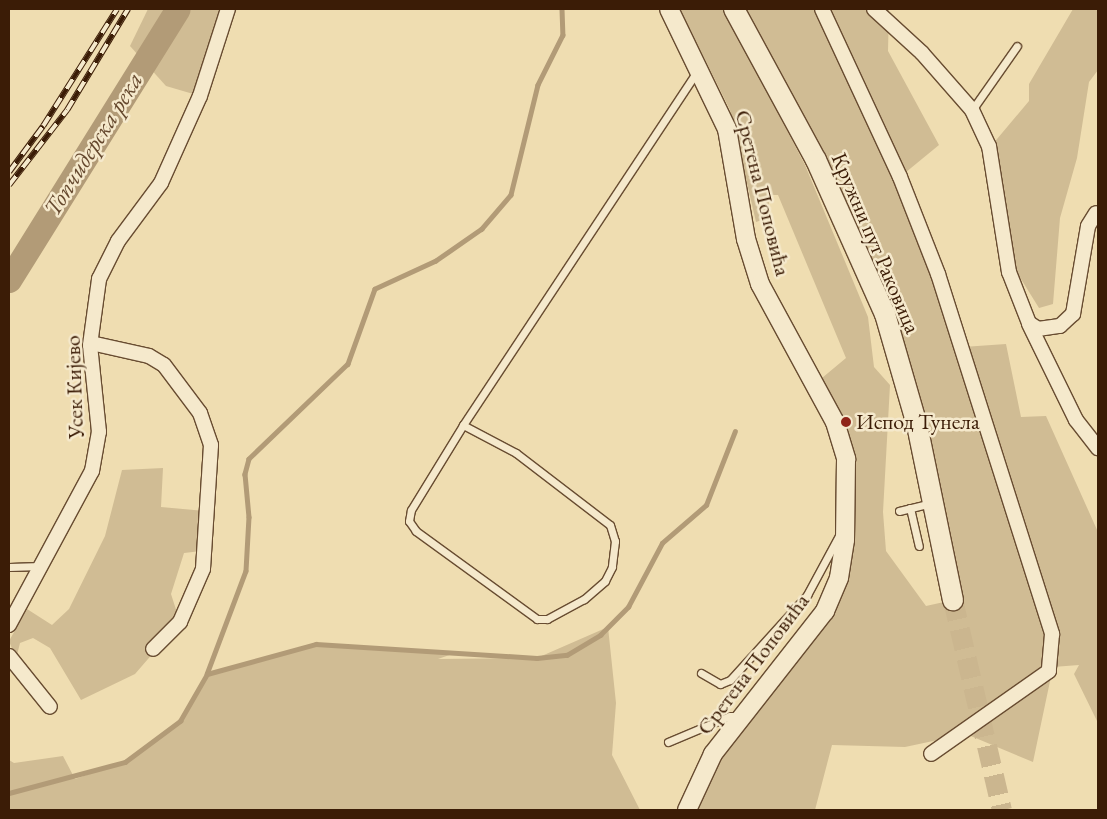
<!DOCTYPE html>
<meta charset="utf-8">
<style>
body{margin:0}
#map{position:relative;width:1107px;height:819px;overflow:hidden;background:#efddb1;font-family:"EB Garamond",serif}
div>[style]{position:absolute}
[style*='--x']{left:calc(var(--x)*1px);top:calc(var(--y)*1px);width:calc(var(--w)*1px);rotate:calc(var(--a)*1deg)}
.green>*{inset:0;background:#d0bc94}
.stream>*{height:4.5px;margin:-2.25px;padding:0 2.25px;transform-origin:2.25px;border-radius:2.25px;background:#b29b77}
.river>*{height:25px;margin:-12.5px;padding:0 12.5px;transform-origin:12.5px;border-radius:12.5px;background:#b29b77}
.secondary-tunnel>*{height:20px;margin-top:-10px;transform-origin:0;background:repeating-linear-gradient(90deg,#cbb68f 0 20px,transparent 0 30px)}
.roads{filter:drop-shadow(1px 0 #684c31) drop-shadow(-1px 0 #684c31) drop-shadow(0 1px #684c31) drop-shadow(0 -1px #684c31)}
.service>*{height:7px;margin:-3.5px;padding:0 3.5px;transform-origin:3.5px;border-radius:3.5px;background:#f5e9cc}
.minor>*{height:14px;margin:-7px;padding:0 7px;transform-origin:7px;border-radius:7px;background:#f5e9cc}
.tertiary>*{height:18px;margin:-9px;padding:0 9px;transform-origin:9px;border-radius:9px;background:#f5e9cc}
.secondary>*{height:20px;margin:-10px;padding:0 10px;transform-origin:10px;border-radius:10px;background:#f5e9cc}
.rail>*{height:5.5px;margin-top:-2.75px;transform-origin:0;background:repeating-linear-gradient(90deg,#f5e9cc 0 11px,#3b1c06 0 22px);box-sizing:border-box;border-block:1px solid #3b1c06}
.dots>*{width:14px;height:14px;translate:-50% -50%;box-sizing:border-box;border:2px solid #f5e9cc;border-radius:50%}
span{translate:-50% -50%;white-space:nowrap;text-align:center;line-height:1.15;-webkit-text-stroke:5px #f5e9cc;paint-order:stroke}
.street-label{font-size:22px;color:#3b1c06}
.poi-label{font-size:22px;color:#3b1c06}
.left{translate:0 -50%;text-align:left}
.water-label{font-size:24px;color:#65482e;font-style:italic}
.frame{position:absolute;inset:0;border:10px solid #3b1c06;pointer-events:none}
</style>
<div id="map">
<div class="green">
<i style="clip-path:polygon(148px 9px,229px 9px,200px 96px,166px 86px,130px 46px)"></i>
<i style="clip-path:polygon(680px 9px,724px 9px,805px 165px,868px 317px,874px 367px,890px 385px,883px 512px,886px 551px,926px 606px,953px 600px,885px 314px,734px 9px,889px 9px,888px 51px,939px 145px,900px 177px,963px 347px,1006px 344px,1021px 417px,1046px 416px,1098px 532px,1098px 723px,1074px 674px,1079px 665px,1053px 667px,1033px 762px,966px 734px,905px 747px,832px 745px,815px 810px,687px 810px,699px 784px,839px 578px,846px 459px,824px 401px,822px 378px,846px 358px,778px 195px,771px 195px,765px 219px,756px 222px,730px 110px)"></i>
<i style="clip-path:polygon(1073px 9px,1098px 9px,1098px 70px,1089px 82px,1077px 158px,1060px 218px,1053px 304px,1039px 308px,1016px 271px,992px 145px,1029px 101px,1029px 84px)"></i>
<i style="clip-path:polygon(163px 468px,161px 507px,205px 511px,201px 551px,184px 553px,171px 594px,180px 622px,135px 674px,81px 700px,50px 648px,33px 638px,20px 643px,16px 659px,9px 641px,27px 609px,52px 625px,69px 609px,105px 536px,122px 470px)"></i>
<i style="clip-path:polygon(608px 627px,616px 703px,612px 755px,640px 810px,9px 810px,9px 760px,14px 763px,63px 756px,75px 779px,125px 762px,180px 721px,207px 674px,316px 644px,458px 652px,438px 659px,537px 658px)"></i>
</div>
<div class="stream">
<i style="--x:562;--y:9;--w:26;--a:88"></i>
<i style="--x:563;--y:35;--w:56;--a:116.6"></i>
<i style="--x:538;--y:85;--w:113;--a:103.8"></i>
<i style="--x:511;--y:195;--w:45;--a:130.5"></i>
<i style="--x:482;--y:229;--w:56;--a:145.2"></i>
<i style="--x:436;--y:261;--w:67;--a:155.3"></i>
<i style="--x:375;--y:289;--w:80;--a:109.8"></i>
<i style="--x:348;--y:364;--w:137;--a:136.2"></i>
<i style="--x:249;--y:459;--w:16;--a:105"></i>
<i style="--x:245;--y:474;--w:43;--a:84.7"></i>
<i style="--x:249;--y:517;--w:54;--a:93.2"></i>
<i style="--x:246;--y:571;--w:110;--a:110.7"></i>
<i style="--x:207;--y:674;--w:113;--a:-15.4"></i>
<i style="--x:316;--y:644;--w:221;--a:3.6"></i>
<i style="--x:537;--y:658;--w:30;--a:-6"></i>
<i style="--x:567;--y:655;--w:39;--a:-31"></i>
<i style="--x:600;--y:635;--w:40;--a:-45"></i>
<i style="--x:628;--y:607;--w:72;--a:-62"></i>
<i style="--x:662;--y:543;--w:58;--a:-40.8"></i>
<i style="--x:706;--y:505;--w:79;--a:-68.6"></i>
<i style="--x:9;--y:793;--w:120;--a:-15"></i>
<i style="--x:125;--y:762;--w:69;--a:-36.7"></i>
<i style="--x:180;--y:721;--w:54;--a:-60.1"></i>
</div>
<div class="river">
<i style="--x:9;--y:280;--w:319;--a:-58.1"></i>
</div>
<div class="secondary-tunnel">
<i style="--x:953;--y:600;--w:216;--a:76.9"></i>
</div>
<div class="roads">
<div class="service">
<i style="--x:972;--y:110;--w:78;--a:-54.9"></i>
<i style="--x:463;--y:425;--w:60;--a:27.8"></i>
<i style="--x:516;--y:453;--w:118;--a:37.5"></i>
<i style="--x:610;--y:525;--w:17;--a:73"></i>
<i style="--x:615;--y:541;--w:26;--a:97"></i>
<i style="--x:612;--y:567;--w:16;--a:117"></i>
<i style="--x:605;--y:581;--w:28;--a:139"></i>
<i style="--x:584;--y:599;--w:42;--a:151.6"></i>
<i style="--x:547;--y:619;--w:10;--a:180"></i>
<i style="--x:537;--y:619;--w:150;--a:-144"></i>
<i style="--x:416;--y:531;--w:12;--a:-125"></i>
<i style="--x:409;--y:521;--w:11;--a:-80"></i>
<i style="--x:411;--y:510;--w:100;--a:-58.5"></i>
<i style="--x:463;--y:425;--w:424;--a:-56.5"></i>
<i style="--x:910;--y:508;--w:39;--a:77"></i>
<i style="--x:899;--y:511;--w:34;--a:-14"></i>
<i style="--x:9;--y:567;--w:32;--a:-2"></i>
<i style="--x:701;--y:673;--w:22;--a:30"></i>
<i style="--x:720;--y:684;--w:11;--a:-22"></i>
<i style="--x:730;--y:680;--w:115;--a:-47.8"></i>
<i style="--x:807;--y:595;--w:74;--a:-61.7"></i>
<i style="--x:668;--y:742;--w:67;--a:-22.8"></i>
<i style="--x:730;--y:716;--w:10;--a:0"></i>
</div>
<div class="minor">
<i style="--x:822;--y:9;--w:185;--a:65.1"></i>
<i style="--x:900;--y:177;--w:104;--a:68.6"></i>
<i style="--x:938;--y:274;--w:378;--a:72.4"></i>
<i style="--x:1052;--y:634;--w:37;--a:95"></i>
<i style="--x:1049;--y:671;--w:144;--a:144.9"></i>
<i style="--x:874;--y:9;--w:65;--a:42.5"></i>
<i style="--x:922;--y:53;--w:76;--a:48.7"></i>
<i style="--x:972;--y:110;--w:40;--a:65"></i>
<i style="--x:989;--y:146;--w:128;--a:81"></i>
<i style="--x:1009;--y:272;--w:55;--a:68.6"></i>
<i style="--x:1029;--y:323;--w:11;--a:34"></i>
<i style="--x:1038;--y:329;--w:22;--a:-8"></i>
<i style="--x:1060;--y:326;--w:18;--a:-43"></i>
<i style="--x:1073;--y:314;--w:89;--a:-80.3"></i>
<i style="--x:1088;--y:226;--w:15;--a:-58"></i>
<i style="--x:1029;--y:324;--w:107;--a:63.9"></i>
<i style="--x:1076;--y:420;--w:36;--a:52"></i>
<i style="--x:91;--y:343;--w:59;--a:12.6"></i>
<i style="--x:149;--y:356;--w:17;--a:31"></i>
<i style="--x:164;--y:365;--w:60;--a:53.1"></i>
<i style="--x:200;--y:413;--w:34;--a:71"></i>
<i style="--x:211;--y:445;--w:124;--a:93.7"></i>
<i style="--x:203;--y:569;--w:58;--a:113.5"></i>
<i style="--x:180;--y:622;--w:38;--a:135"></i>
<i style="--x:9;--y:625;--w:175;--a:-61.7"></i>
<i style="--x:92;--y:471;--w:40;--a:-80"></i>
<i style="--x:99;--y:432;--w:87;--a:-95.9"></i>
<i style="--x:90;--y:345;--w:67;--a:-82.2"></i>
<i style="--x:99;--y:279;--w:42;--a:-63.4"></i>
<i style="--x:118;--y:241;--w:72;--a:-53.4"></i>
<i style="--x:161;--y:183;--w:95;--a:-65.9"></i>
<i style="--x:200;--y:96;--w:91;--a:-72.2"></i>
<i style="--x:9;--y:656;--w:65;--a:51.2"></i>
</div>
<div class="tertiary">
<i style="--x:669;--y:9;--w:133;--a:64.2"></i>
<i style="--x:727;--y:129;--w:112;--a:80.2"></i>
<i style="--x:746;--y:239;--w:47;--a:72.7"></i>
<i style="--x:760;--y:284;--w:157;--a:61.5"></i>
<i style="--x:835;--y:422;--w:39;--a:73"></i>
<i style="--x:846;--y:459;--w:81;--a:90.7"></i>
<i style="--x:845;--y:540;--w:38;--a:99"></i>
<i style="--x:839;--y:578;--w:36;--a:113"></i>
<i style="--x:825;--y:611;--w:182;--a:128.1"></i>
<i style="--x:713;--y:754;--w:62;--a:114.9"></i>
</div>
<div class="secondary">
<i style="--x:734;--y:9;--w:172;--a:61.5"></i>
<i style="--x:816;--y:160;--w:169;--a:65.9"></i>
<i style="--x:885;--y:314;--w:116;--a:73.9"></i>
<i style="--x:917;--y:425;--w:179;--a:78.4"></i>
</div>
</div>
<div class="rail">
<i style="--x:9;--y:172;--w:57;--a:-53.5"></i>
<i style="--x:43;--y:126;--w:138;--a:-57.7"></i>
<i style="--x:9;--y:185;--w:95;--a:-52.3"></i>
<i style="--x:67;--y:110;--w:118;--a:-58.9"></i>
</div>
<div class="dots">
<i style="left:846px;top:422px;background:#8f2418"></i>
</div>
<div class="street-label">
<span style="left:763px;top:193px;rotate:76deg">Сретена Поповића</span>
<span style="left:876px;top:243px;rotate:67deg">Кружни пут Раковица</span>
<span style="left:74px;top:387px;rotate:-92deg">Усек Кијево</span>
<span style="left:753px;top:664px;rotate:-53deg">Сретена Поповића</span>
</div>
<div class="poi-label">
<span class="left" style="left:856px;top:422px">Испод Тунела</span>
</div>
<div class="water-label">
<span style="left:93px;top:144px;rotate:-58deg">Топчидерска река</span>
</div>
<div class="frame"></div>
</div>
